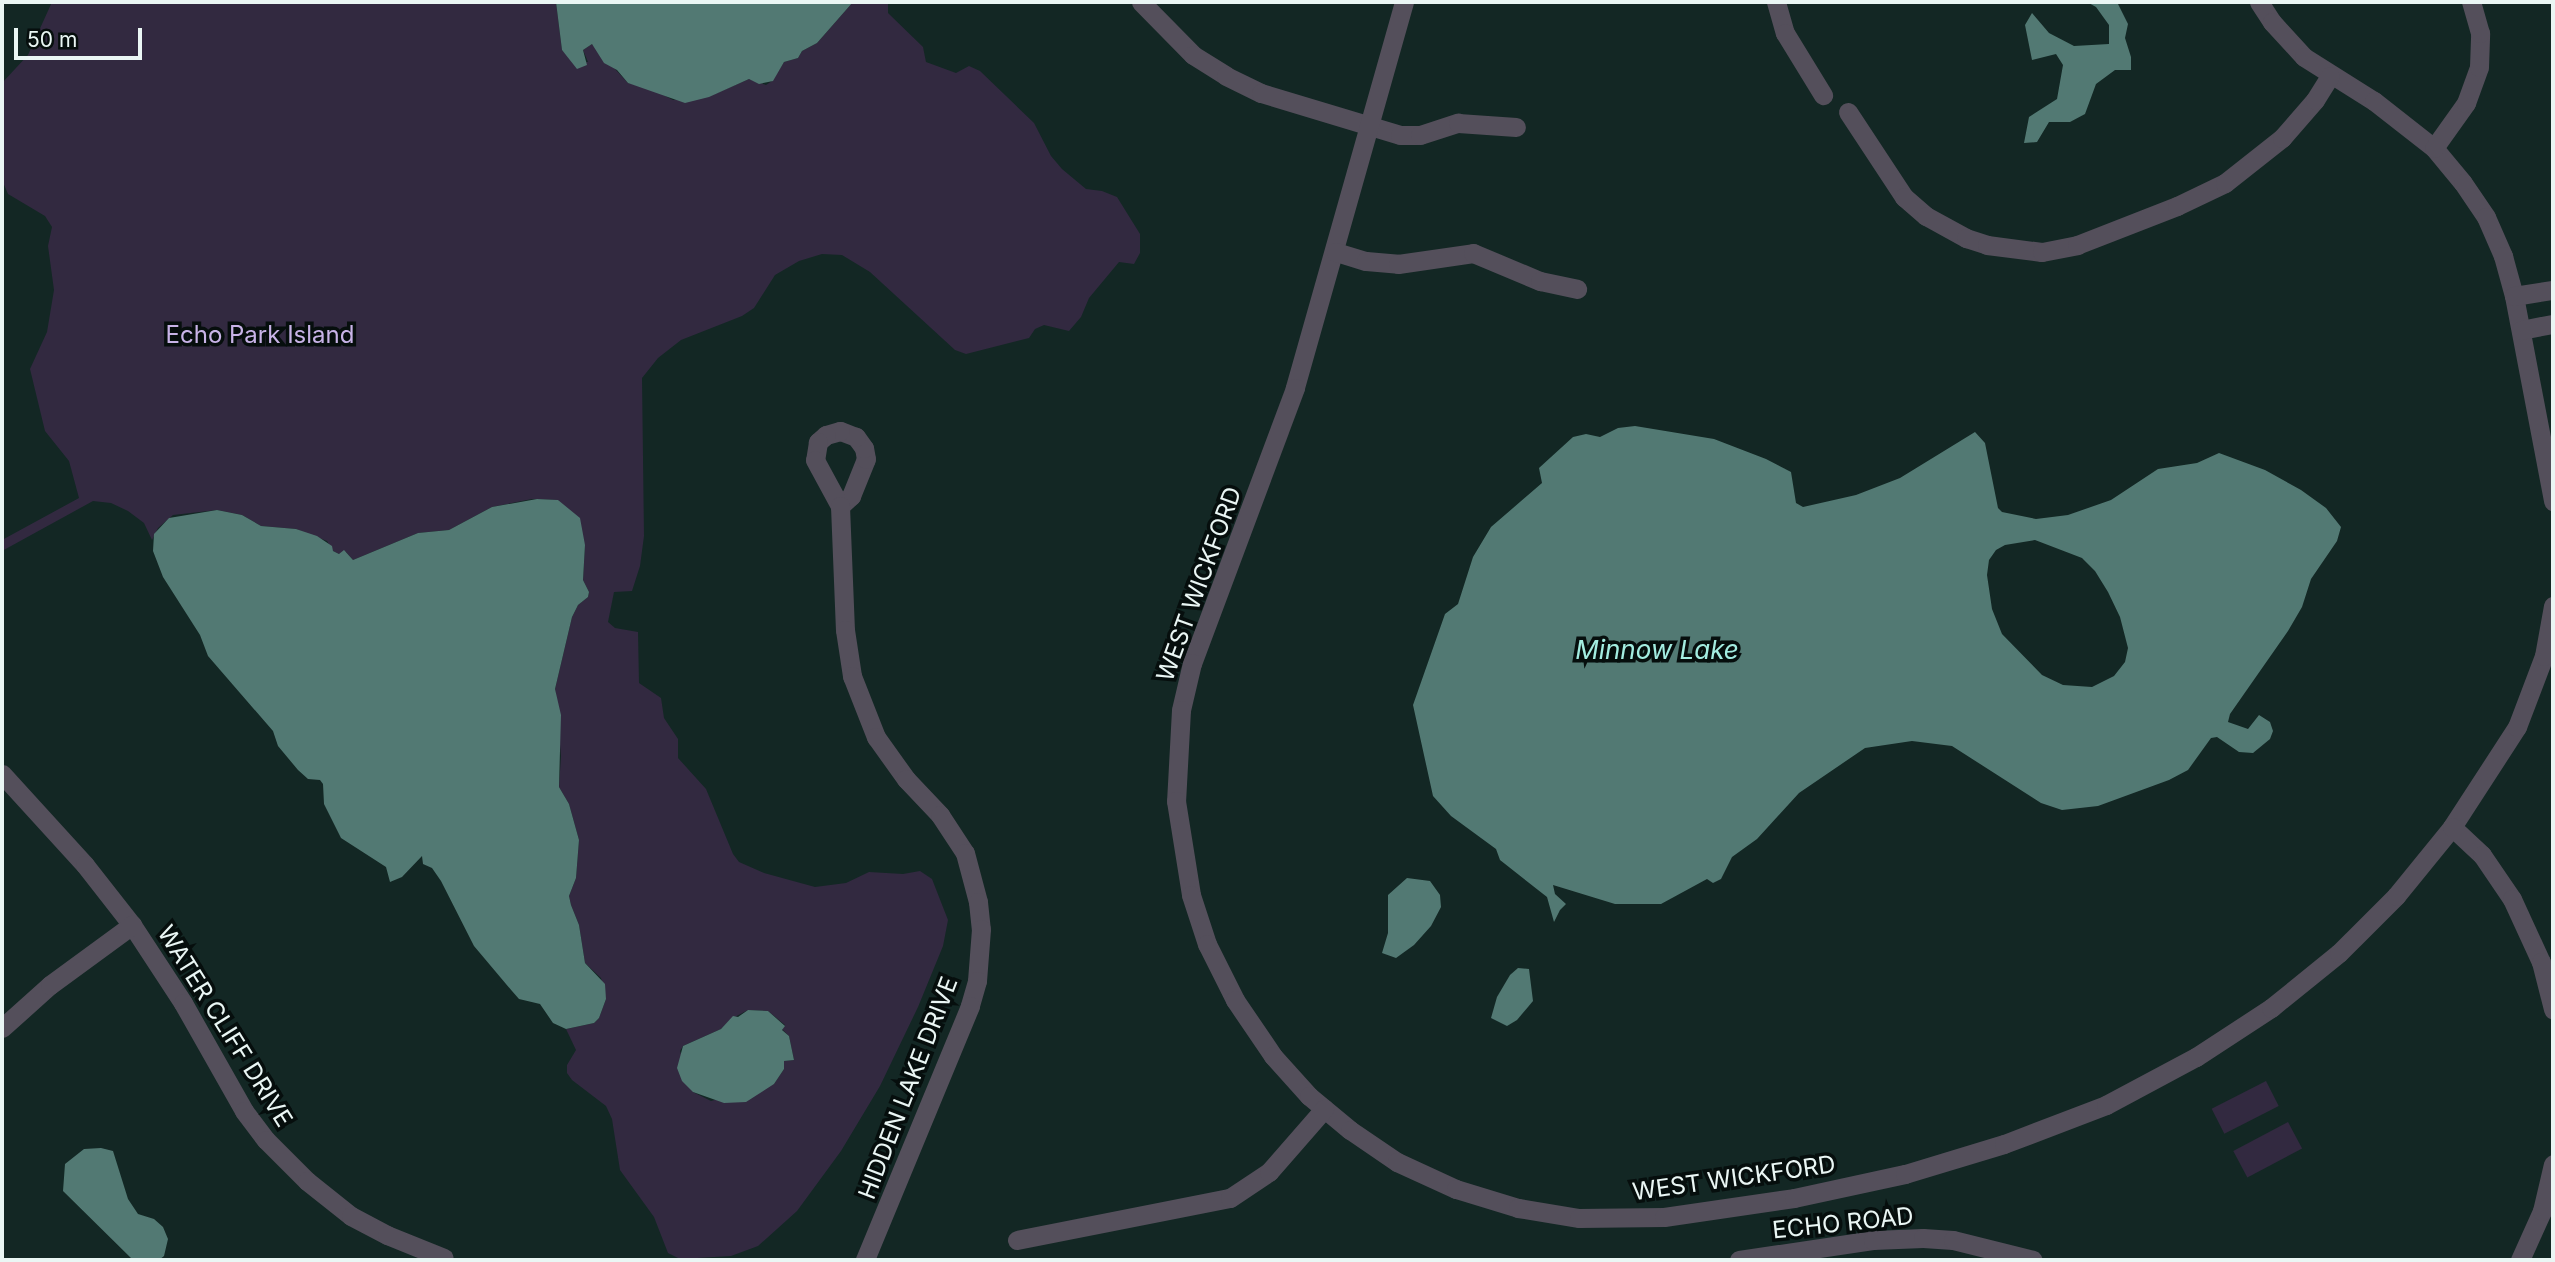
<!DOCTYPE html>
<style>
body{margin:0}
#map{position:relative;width:2555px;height:1262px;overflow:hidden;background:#132724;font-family:Inter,sans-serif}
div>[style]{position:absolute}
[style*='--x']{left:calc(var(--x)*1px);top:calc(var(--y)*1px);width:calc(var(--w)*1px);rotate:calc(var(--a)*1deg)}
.green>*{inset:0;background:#322940;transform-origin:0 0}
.water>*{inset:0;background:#527973}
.minor>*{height:19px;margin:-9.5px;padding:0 9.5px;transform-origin:9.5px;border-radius:9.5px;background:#544f5b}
span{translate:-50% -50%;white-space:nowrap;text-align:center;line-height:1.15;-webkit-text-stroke:7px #060e0d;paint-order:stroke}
.park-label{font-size:24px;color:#c8b3e7}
.street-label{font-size:24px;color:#eaf6f4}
.water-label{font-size:26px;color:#a3ede1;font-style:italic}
.frame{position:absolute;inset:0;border:4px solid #eaf6f4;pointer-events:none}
.scale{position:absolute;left:14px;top:28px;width:128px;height:32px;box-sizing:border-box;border:4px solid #eaf6f4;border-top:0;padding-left:9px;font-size:21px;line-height:24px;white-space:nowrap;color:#eaf6f4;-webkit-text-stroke:5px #060e0d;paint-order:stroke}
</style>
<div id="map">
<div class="green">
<i style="clip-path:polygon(evenodd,52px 2px,556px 2px,562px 50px,567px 55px,574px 61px,588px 62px,583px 50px,592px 44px,628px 83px,650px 88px,673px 100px,717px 93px,749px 79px,766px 85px,772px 81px,784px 62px,798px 58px,802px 51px,817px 43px,853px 2px,888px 2px,888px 13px,923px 47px,926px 62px,956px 73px,969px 66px,980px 71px,1034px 123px,1051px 156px,1062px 169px,1086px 189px,1102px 191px,1117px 197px,1140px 234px,1140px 253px,1134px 264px,1119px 262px,1089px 298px,1081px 317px,1069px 331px,1044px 325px,1035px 329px,1029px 338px,966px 354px,955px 350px,870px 272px,842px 255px,822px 254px,799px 261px,775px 275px,754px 308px,742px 316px,681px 340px,658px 358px,642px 378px,644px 536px,640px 566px,632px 591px,614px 592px,608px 622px,615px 628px,638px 632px,639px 683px,661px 698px,664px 718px,678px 739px,678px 758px,706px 789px,733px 854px,739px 862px,764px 873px,815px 887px,846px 883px,869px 872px,903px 874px,920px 871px,932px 879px,948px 920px,943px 946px,918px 1007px,880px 1086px,841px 1151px,797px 1211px,758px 1246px,731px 1256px,680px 1259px,668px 1253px,654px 1217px,620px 1170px,612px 1119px,606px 1106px,572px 1080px,567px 1073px,567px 1065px,576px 1050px,566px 1029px,594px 1023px,599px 1018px,606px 999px,601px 978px,585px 963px,579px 925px,571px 905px,569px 896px,576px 878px,579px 840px,569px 804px,559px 787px,561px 756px,555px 689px,572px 617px,578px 605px,588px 597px,589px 592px,583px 580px,585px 545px,558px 500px,532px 499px,492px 507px,449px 530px,418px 533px,353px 560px,346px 552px,339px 554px,333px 551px,327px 541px,296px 529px,261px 526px,242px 515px,217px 510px,173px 515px,158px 528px,152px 540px,144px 523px,128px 511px,111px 503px,93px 501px,2px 551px,2px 540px,79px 498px,69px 461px,45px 431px,30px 369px,47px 332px,54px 290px,48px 246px,52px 227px,45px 216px,8px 194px,2px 180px,2px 83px,28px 55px,52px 2px,748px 1010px,768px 1011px,785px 1025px,782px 1029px,789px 1036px,794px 1060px,783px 1061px,784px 1069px,774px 1084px,711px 1101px,693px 1092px,680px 1051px,683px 1046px,721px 1029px,731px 1019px,748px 1010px)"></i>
<i style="left:2266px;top:1081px;width:28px;height:61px;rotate:63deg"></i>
<i style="left:2288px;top:1122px;width:30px;height:62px;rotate:62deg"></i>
</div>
<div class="water">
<i style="clip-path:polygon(556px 2px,853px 2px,817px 43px,802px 51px,798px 58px,784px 62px,773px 81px,759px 84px,749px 79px,709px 97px,685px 103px,628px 83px,617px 70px,604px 63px,592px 44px,583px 50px,587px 65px,577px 69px,562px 50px)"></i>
<i style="clip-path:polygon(2087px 2px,2118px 4px,2128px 24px,2125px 38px,2131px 57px,2131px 70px,2115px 70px,2096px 84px,2085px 114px,2070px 122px,2049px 122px,2037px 142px,2024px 143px,2029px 117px,2057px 99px,2063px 65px,2056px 54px,2032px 60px,2025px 25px,2032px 13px,2049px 33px,2074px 46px,2109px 44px,2109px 25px,2096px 7px)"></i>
<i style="clip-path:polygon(evenodd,1635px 426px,1714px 439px,1766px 459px,1791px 472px,1796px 503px,1803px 507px,1856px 495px,1900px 478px,1975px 432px,1985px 443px,1998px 508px,2002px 512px,2036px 519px,2068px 515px,2111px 500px,2158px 469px,2197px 463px,2219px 453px,2265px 470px,2301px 490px,2326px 508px,2341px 527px,2337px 541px,2311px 579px,2302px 607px,2288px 631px,2230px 714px,2228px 722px,2248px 729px,2259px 715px,2270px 722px,2273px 731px,2270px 739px,2253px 753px,2239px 752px,2217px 737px,2211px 738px,2188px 770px,2169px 780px,2098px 806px,2062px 810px,2041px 803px,1952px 746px,1912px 741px,1865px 748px,1799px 793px,1757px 839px,1732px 857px,1721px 879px,1713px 883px,1707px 879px,1661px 904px,1615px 904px,1553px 885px,1555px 894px,1566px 904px,1560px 910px,1554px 922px,1547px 897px,1500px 860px,1496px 849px,1451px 816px,1433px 796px,1413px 705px,1445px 614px,1458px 604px,1473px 557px,1491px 527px,1542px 483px,1539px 468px,1573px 437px,1586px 434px,1600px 437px,1618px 428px,1635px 426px,2035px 540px,2082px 558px,2095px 571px,2108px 592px,2120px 617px,2128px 648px,2125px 662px,2114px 676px,2092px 687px,2063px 685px,2042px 675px,2002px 634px,1992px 609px,1987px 575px,1989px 560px,1996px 550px,2005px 545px,2035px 540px)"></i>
<i style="clip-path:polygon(537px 499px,558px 500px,580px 518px,585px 545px,583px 580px,589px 592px,588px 597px,578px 605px,572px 617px,555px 689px,561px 715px,559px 787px,569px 804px,579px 840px,576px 878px,569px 896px,571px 905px,579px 925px,585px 963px,605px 984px,606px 999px,599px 1018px,594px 1023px,566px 1029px,553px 1023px,540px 1004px,519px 999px,512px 991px,474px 946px,441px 881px,432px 868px,423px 864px,422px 856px,402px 877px,390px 882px,386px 867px,341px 838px,324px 804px,323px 784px,320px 780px,308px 779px,298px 770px,278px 746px,273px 731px,208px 656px,200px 635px,163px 577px,153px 551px,154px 534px,169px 518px,217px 510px,242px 515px,261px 526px,296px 529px,317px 536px,332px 546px,333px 551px,339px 554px,344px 550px,353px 560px,418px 533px,449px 530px,492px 507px)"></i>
<i style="clip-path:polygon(1407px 878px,1430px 881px,1440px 895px,1441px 907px,1431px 926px,1414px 945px,1396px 958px,1382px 953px,1388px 933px,1388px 895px)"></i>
<i style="clip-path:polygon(1518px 968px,1529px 969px,1533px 1001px,1517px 1020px,1507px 1026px,1491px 1018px,1497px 997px,1510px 975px)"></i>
<i style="clip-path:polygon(748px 1010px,768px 1011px,785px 1026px,782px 1030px,789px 1036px,794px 1060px,784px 1061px,784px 1069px,774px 1084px,746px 1102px,724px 1103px,693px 1092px,682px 1081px,677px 1068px,683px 1046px,721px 1029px,733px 1016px,738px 1017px)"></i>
<i style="clip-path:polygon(101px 1148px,113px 1151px,128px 1199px,138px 1214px,154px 1219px,163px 1227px,168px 1239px,164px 1256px,159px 1260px,133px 1260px,63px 1191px,65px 1164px,84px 1149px)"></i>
</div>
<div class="minor">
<i style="--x:1141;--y:2;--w:74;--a:45.5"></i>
<i style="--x:1193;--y:55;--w:39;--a:32"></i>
<i style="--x:1226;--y:76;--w:39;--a:26"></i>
<i style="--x:1261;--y:93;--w:145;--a:16.8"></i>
<i style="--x:1400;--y:135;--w:20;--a:0"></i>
<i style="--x:1420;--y:135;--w:40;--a:-18"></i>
<i style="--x:1458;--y:123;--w:58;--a:3.9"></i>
<i style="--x:1404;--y:2;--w:401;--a:105.8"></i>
<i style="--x:1295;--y:388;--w:294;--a:110.5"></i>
<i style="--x:1192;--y:663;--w:48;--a:103.2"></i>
<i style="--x:1181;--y:710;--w:91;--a:93.1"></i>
<i style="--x:1176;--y:801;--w:95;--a:80.9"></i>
<i style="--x:1191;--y:895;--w:52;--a:71.9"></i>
<i style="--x:1207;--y:944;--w:63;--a:63.4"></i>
<i style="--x:1235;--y:1000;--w:68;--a:55.8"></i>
<i style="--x:1273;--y:1056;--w:54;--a:48"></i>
<i style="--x:1309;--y:1096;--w:53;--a:39.7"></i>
<i style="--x:1350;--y:1130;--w:57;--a:34.2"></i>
<i style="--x:1397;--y:1162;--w:65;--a:24.6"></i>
<i style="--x:1456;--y:1189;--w:65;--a:17"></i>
<i style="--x:1518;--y:1208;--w:62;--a:9.3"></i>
<i style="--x:1579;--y:1218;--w:85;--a:-0.7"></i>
<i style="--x:1664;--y:1217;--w:131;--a:-8.3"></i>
<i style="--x:1794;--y:1198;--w:114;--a:-12.2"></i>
<i style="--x:1905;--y:1174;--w:103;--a:-16.9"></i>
<i style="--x:2004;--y:1144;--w:109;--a:-20.9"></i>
<i style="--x:2106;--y:1105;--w:102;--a:-28.1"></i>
<i style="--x:2196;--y:1057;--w:90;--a:-33.2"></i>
<i style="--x:2271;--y:1008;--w:87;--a:-39"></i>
<i style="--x:2339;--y:953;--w:81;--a:-45"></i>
<i style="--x:2396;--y:896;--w:89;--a:-50.9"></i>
<i style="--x:2452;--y:827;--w:119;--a:-57"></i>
<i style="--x:2517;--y:727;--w:76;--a:-69.2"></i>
<i style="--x:2544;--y:656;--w:51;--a:-79.8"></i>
<i style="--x:1776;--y:2;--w:32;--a:74"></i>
<i style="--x:1785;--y:33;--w:73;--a:58.5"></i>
<i style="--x:2259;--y:2;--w:24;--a:57"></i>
<i style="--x:2272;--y:22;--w:47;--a:47.6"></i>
<i style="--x:2304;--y:57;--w:83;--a:32.2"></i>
<i style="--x:2374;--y:101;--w:76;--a:38.1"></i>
<i style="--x:2434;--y:148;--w:45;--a:50.4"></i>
<i style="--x:2463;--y:183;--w:41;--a:55.9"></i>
<i style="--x:2486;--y:217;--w:43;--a:66.4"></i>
<i style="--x:2503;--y:256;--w:41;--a:74.6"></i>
<i style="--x:2514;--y:296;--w:209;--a:79.2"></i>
<i style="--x:1848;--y:112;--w:102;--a:56.6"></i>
<i style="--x:1904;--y:197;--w:29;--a:41"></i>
<i style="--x:1926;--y:216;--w:46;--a:28.8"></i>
<i style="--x:1966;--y:238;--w:22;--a:18"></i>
<i style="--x:1987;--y:245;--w:55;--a:7.3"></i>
<i style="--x:2042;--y:252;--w:36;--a:-11"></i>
<i style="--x:2077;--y:245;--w:107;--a:-21.3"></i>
<i style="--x:2177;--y:206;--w:53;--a:-25.6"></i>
<i style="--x:2225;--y:183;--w:73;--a:-38.3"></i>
<i style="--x:2282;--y:138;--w:50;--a:-49"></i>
<i style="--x:2315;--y:100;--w:28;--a:-58"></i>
<i style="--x:2434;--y:148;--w:55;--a:-54.6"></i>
<i style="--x:2466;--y:103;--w:38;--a:-70"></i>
<i style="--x:2479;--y:67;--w:34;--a:-88"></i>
<i style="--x:2480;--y:33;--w:32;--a:-106"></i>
<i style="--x:1336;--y:252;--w:31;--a:17"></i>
<i style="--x:1366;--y:261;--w:32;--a:5"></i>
<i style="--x:1398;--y:264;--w:76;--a:-8.3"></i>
<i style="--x:1473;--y:253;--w:73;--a:22.7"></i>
<i style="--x:1540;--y:281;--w:38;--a:12"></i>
<i style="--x:2514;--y:296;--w:39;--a:-9"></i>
<i style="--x:2521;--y:330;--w:33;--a:-11"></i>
<i style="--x:840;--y:506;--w:15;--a:-42"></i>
<i style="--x:851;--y:496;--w:40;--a:-68"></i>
<i style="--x:866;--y:459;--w:11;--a:-100"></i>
<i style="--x:864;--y:448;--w:14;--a:-126"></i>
<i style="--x:856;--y:437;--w:17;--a:-159"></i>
<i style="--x:840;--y:431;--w:15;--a:164"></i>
<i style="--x:826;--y:435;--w:11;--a:139"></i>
<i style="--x:818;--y:442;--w:18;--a:99"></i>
<i style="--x:815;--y:460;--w:52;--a:61.5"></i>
<i style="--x:840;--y:506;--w:124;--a:87.7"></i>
<i style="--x:845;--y:630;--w:47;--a:81.3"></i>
<i style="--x:852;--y:676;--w:66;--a:68.5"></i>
<i style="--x:876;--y:737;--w:52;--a:54.5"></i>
<i style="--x:906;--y:779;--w:50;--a:46.6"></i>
<i style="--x:940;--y:815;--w:45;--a:56.7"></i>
<i style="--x:965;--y:853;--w:51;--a:75.1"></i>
<i style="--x:978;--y:902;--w:27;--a:84"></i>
<i style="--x:981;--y:929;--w:52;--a:94.4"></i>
<i style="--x:977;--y:981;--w:26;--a:106"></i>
<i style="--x:970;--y:1006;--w:275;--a:112.5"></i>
<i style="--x:2;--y:774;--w:123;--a:47.6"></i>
<i style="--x:85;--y:865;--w:76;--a:51.9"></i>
<i style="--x:132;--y:925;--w:93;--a:56.8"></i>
<i style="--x:183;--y:1003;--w:124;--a:60.5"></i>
<i style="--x:244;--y:1111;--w:36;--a:53"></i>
<i style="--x:266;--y:1140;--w:58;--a:45"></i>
<i style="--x:307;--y:1181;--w:56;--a:38.5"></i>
<i style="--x:351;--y:1216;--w:41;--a:27.8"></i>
<i style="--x:387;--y:1235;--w:61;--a:22"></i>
<i style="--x:2452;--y:827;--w:41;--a:43"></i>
<i style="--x:2482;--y:855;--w:53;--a:55.7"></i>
<i style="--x:2512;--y:899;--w:69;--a:65.3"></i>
<i style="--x:2541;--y:962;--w:49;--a:75.7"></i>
<i style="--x:2;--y:1028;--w:64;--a:-41.9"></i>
<i style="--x:50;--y:985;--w:102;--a:-36.2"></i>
<i style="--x:1017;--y:1240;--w:217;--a:-11.2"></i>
<i style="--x:1230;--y:1198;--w:47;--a:-33.7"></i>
<i style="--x:1269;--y:1172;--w:84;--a:-48.9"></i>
<i style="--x:1739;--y:1260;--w:135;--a:-8.5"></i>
<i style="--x:1873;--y:1240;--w:50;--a:-2.3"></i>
<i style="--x:1923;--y:1238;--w:30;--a:4"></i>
<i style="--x:1953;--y:1240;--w:82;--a:14"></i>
<i style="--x:2520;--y:1260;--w:54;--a:-65.8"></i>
<i style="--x:2542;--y:1211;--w:48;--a:-76.8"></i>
</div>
<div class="park-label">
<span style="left:260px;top:335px">Echo Park Island</span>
</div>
<div class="street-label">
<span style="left:1199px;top:584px;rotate:-70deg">WEST WICKFORD</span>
<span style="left:225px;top:1026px;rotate:58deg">WATER CLIFF DRIVE</span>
<span style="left:908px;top:1088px;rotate:-69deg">HIDDEN LAKE DRIVE</span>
<span style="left:1734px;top:1178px;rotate:-8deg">WEST WICKFORD</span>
<span style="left:1843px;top:1223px;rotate:-6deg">ECHO ROAD</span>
</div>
<div class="water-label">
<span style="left:1657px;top:650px">Minnow Lake</span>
</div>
<div class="frame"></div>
<div class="scale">50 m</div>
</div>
